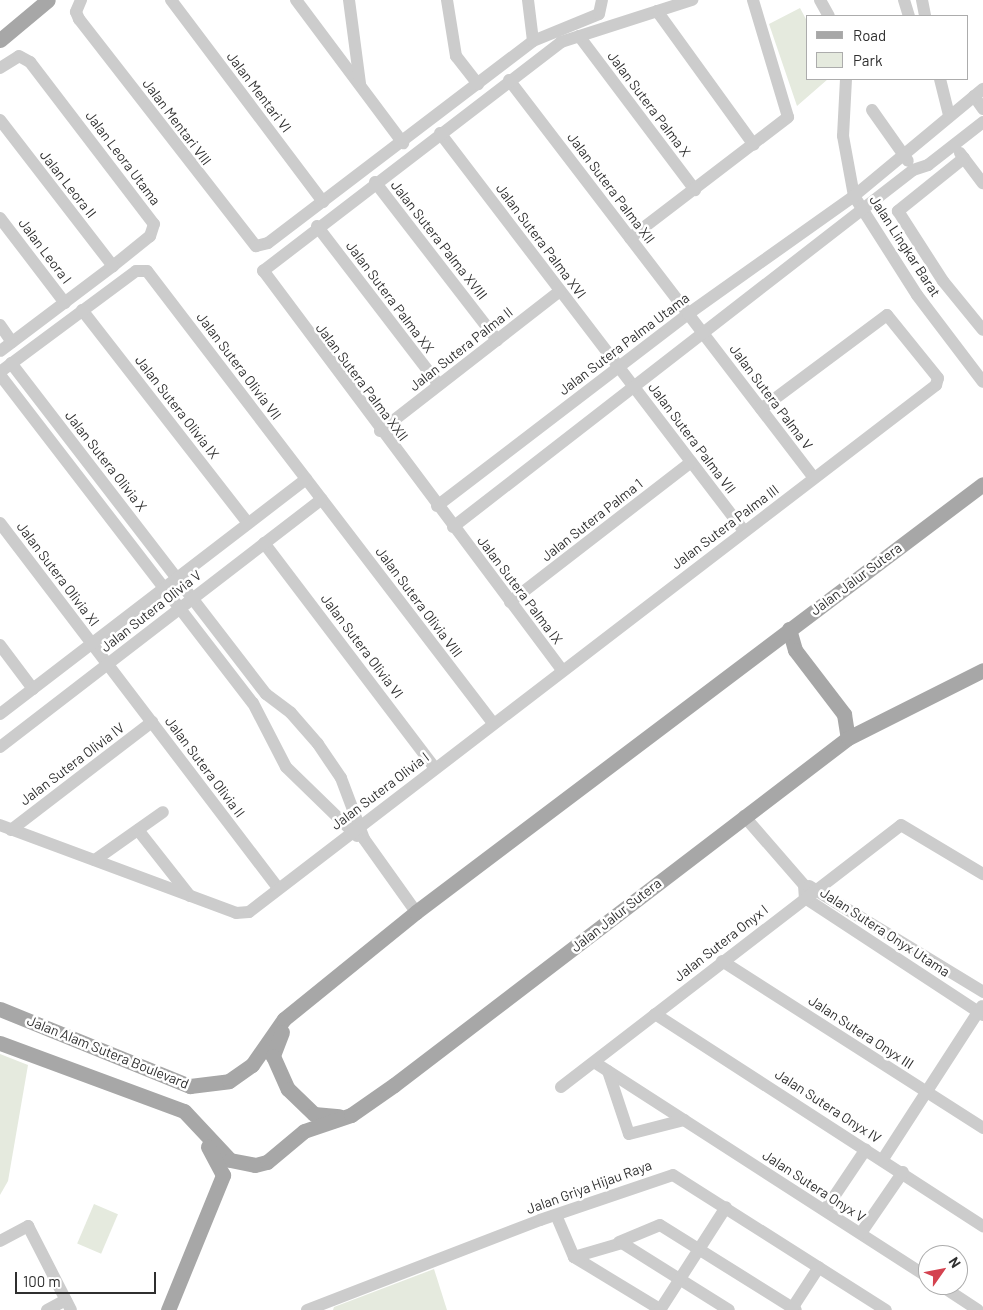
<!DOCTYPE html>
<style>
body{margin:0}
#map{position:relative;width:983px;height:1310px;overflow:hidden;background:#fff;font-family:Barlow,sans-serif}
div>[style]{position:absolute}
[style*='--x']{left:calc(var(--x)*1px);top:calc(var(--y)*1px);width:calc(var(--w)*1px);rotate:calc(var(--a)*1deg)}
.green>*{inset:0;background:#e5eade;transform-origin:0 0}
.minor>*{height:12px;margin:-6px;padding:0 6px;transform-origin:6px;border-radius:6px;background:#ccc}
.major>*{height:15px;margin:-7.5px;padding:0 7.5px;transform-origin:7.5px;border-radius:7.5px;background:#a7a7a7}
span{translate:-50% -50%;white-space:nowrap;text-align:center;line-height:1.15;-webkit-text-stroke:5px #fff;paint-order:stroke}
.street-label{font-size:14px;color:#2f2f2f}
.legend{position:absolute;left:806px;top:15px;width:162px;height:65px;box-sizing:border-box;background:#fff;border:1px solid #acacac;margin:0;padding:6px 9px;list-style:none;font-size:15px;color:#2f2f2f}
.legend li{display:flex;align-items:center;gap:10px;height:25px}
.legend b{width:25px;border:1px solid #acacac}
.north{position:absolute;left:918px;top:1245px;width:50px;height:50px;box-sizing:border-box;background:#fff;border:1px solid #acacac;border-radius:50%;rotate:57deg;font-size:14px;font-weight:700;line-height:20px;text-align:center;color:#2f2f2f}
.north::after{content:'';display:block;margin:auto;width:18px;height:22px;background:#d4424f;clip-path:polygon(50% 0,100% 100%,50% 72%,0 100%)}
.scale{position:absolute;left:15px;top:1272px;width:141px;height:22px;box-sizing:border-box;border:2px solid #2f2f2f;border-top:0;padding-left:6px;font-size:15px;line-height:18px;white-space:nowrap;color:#2f2f2f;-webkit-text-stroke:4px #fff;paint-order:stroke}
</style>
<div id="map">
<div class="green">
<i style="clip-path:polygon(800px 8px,807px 21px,807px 79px,828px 79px,797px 106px,769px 24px)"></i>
<i style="clip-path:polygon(0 1054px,28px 1065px,8px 1181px,0 1195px)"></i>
<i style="left:94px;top:1204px;width:26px;height:43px;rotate:23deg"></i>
<i style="clip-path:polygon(434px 1269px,447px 1310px,333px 1310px,334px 1307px)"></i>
</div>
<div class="minor">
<i style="--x:81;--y:0;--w:13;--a:113"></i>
<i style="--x:76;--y:12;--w:8;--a:67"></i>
<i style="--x:79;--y:19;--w:288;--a:52.1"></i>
<i style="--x:256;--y:246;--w:12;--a:-14"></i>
<i style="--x:268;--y:243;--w:333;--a:-37.3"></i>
<i style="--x:533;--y:41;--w:71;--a:-22.2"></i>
<i style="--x:599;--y:14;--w:14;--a:-78"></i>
<i style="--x:171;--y:0;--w:253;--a:53"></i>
<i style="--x:296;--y:0;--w:179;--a:53.2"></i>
<i style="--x:349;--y:0;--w:85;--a:82.5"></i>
<i style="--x:447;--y:0;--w:57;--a:80.9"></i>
<i style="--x:456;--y:56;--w:36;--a:52"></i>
<i style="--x:528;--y:0;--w:41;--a:83"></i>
<i style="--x:820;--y:0;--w:18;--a:61"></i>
<i style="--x:904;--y:0;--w:17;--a:73"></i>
<i style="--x:922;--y:0;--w:16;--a:79"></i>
<i style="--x:657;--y:11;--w:165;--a:54.1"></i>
<i style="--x:579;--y:36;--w:193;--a:53"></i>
<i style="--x:0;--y:68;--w:22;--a:-32"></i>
<i style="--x:19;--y:56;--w:13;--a:29"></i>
<i style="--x:30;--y:62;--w:204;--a:52.6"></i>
<i style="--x:154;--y:224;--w:13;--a:108"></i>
<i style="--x:150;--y:236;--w:48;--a:141"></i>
<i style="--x:113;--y:266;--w:141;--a:143"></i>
<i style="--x:846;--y:79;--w:57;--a:93"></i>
<i style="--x:843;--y:136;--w:61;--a:79.6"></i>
<i style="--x:854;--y:196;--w:117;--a:57.5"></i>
<i style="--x:917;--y:295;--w:109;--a:52.8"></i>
<i style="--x:940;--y:79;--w:38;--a:76"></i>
<i style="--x:509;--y:80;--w:501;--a:52.54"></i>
<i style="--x:974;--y:96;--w:16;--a:55"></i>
<i style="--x:872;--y:110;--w:62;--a:54.8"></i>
<i style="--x:0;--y:120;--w:185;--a:52.3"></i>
<i style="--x:440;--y:133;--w:501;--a:52.63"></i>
<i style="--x:960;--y:153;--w:38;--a:53"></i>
<i style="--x:964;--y:158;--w:85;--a:141.2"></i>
<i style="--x:898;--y:211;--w:83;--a:57.3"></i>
<i style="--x:943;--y:281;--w:63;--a:50.8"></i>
<i style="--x:375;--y:182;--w:200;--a:52.3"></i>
<i style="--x:0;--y:218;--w:107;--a:52.6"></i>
<i style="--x:317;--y:226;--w:200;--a:52.5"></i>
<i style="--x:630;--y:238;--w:199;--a:-37.4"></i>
<i style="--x:788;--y:117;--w:122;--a:-106.7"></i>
<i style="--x:82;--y:310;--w:270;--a:52.1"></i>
<i style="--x:0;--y:325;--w:21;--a:55"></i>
<i style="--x:11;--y:363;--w:418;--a:52.4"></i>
<i style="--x:266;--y:694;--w:31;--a:37"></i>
<i style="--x:291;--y:713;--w:41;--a:48.9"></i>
<i style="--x:318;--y:744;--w:41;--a:55.9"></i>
<i style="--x:341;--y:778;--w:65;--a:69.3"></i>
<i style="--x:364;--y:839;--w:90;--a:54.5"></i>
<i style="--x:0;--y:372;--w:169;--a:-36.6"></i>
<i style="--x:136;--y:271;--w:11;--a:0"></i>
<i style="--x:147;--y:271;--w:569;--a:52.57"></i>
<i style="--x:0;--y:375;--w:414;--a:52.4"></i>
<i style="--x:253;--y:703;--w:72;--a:62.7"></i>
<i style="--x:286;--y:767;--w:99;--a:44.2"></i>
<i style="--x:380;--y:431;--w:228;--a:-37.9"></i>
<i style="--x:437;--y:506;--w:316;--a:-37.4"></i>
<i style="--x:688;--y:314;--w:204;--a:-35.4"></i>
<i style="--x:854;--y:196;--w:168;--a:-39.7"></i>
<i style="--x:0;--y:523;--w:459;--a:52.7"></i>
<i style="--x:453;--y:527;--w:582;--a:-37.81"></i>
<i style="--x:913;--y:170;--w:16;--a:-18"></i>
<i style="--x:928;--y:165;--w:70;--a:-38"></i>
<i style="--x:264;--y:543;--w:283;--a:52.8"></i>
<i style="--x:510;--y:602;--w:229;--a:-37.7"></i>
<i style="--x:0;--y:645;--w:55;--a:53.1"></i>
<i style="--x:562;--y:670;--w:499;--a:-126.8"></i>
<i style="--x:263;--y:271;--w:376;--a:-37.5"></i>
<i style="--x:561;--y:42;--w:138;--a:-17.8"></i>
<i style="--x:0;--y:714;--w:386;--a:-37.5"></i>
<i style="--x:0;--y:747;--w:406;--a:-37.6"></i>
<i style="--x:744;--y:816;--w:91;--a:49"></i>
<i style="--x:0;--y:825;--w:252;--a:20.4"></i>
<i style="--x:236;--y:913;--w:13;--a:-4"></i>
<i style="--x:249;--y:912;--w:866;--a:-37.49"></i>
<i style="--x:936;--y:385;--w:7;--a:-74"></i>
<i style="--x:938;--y:378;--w:81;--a:-129"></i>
<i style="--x:887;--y:315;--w:157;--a:143.3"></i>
<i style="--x:11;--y:830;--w:178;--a:-37.5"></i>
<i style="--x:138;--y:830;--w:84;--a:51.8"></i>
<i style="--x:95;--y:860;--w:83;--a:-35.2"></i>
<i style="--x:804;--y:885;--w:13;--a:86"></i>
<i style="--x:805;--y:898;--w:213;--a:33.3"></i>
<i style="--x:809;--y:886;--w:204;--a:31.3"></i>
<i style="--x:722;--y:961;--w:310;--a:32.6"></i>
<i style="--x:655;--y:1014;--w:391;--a:32.9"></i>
<i style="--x:594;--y:1062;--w:397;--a:32.8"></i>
<i style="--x:608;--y:1071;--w:66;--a:71.6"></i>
<i style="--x:629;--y:1134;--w:57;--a:-14.3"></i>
<i style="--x:561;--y:1087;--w:429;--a:-37.6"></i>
<i style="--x:901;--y:825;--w:96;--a:30.9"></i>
<i style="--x:883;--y:1159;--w:182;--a:-57.1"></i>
<i style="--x:825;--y:1210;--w:73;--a:-56.1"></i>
<i style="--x:556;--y:1215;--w:46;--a:66.8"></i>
<i style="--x:574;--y:1257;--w:102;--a:31.3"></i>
<i style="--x:861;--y:1233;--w:74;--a:-55.5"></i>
<i style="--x:0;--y:1241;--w:32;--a:-28"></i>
<i style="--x:28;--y:1226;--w:94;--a:62.9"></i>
<i style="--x:619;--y:1242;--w:44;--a:-22.5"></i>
<i style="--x:660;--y:1225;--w:160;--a:32"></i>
<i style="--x:574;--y:1257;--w:50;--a:-16.3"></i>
<i style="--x:622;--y:1243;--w:126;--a:32.1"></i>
<i style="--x:940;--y:1285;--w:45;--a:33.3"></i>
<i style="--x:47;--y:1310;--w:21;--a:-28"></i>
<i style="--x:307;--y:1310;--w:250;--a:-21.1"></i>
<i style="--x:540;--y:1220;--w:140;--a:-18.7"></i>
<i style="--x:673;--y:1175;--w:252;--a:32.4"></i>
<i style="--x:660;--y:1310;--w:122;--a:-57.3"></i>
<i style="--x:791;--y:1310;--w:51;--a:-56.9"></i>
</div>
<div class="major">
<i style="--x:0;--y:40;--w:62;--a:-39.8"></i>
<i style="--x:789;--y:629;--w:22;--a:74"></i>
<i style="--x:795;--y:650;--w:81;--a:52.6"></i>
<i style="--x:844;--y:714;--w:24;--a:81"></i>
<i style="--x:0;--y:1009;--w:205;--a:22.1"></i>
<i style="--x:190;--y:1086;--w:39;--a:-7"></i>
<i style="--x:229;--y:1081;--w:28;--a:-35"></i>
<i style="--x:252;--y:1065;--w:56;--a:-55.2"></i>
<i style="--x:284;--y:1019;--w:170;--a:-39"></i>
<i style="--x:416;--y:912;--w:710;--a:-37.05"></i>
<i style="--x:282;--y:1032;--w:26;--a:111"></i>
<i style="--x:273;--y:1056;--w:36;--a:66"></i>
<i style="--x:288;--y:1089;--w:36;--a:44"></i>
<i style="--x:314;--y:1114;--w:25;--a:5"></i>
<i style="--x:0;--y:1043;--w:196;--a:20.3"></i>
<i style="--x:184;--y:1111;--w:67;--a:46.8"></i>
<i style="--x:230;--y:1160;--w:25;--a:11"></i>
<i style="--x:255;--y:1165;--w:12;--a:-14"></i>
<i style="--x:267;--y:1162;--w:48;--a:-40"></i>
<i style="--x:304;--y:1131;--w:50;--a:-18.8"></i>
<i style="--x:351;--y:1115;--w:52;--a:-34.9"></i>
<i style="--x:394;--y:1085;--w:571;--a:-37.39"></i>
<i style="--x:848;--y:738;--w:151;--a:-26.7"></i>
<i style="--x:168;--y:1310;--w:146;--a:-67.8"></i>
<i style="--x:223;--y:1175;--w:32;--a:-118"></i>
</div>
<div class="street-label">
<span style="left:259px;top:92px;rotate:53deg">Jalan Mentari VI</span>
<span style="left:649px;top:104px;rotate:53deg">Jalan Sutera Palma X</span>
<span style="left:177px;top:122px;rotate:53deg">Jalan Mentari VIII</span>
<span style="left:123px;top:158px;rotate:53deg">Jalan Leora Utama</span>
<span style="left:68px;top:184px;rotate:52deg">Jalan Leora II</span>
<span style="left:611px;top:188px;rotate:53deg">Jalan Sutera Palma XII</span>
<span style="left:439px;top:240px;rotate:52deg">Jalan Sutera Palma XVIII</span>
<span style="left:541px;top:241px;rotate:53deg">Jalan Sutera Palma XVI</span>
<span style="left:905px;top:246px;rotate:57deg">Jalan Lingkar Barat</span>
<span style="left:45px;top:251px;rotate:53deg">Jalan Leora I</span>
<span style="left:390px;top:297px;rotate:53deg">Jalan Sutera Palma XX</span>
<span style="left:624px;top:344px;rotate:-37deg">Jalan Sutera Palma Utama</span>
<span style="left:461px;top:349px;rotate:-38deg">Jalan Sutera Palma II</span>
<span style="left:239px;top:366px;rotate:53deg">Jalan Sutera Olivia VII</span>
<span style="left:362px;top:382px;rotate:53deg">Jalan Sutera Palma XXII</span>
<span style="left:771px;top:397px;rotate:53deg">Jalan Sutera Palma V</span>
<span style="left:177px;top:407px;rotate:52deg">Jalan Sutera Olivia IX</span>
<span style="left:692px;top:438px;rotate:53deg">Jalan Sutera Palma VII</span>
<span style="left:106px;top:461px;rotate:52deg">Jalan Sutera Olivia X</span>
<span style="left:592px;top:520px;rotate:-38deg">Jalan Sutera Palma 1</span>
<span style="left:725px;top:527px;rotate:-37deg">Jalan Sutera Palma III</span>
<span style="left:58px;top:574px;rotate:53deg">Jalan Sutera Olivia XI</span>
<span style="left:856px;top:579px;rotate:-37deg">Jalan Jalur Sutera</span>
<span style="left:520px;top:590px;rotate:53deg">Jalan Sutera Palma IX</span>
<span style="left:419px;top:602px;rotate:53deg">Jalan Sutera Olivia VIII</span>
<span style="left:151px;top:611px;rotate:-38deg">Jalan Sutera Olivia V</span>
<span style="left:362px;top:646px;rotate:53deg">Jalan Sutera Olivia VI</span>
<span style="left:72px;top:764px;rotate:-37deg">Jalan Sutera Olivia IV</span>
<span style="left:205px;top:767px;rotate:53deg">Jalan Sutera Olivia II</span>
<span style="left:380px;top:791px;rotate:-37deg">Jalan Sutera Olivia I</span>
<span style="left:616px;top:915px;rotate:-38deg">Jalan Jalur Sutera</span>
<span style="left:885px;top:932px;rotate:33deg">Jalan Sutera Onyx Utama</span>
<span style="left:721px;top:943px;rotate:-38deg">Jalan Sutera Onyx I</span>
<span style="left:861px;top:1032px;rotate:33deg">Jalan Sutera Onyx III</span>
<span style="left:108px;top:1052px;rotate:22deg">Jalan Alam Sutera Boulevard</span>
<span style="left:828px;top:1106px;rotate:33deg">Jalan Sutera Onyx IV</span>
<span style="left:814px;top:1186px;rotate:33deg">Jalan Sutera Onyx V</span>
<span style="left:589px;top:1187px;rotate:-20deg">Jalan Griya Hijau Raya</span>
</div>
<ul class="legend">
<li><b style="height:6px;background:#a7a7a7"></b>Road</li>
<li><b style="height:14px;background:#e5eade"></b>Park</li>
</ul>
<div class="north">N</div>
<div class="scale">100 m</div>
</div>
